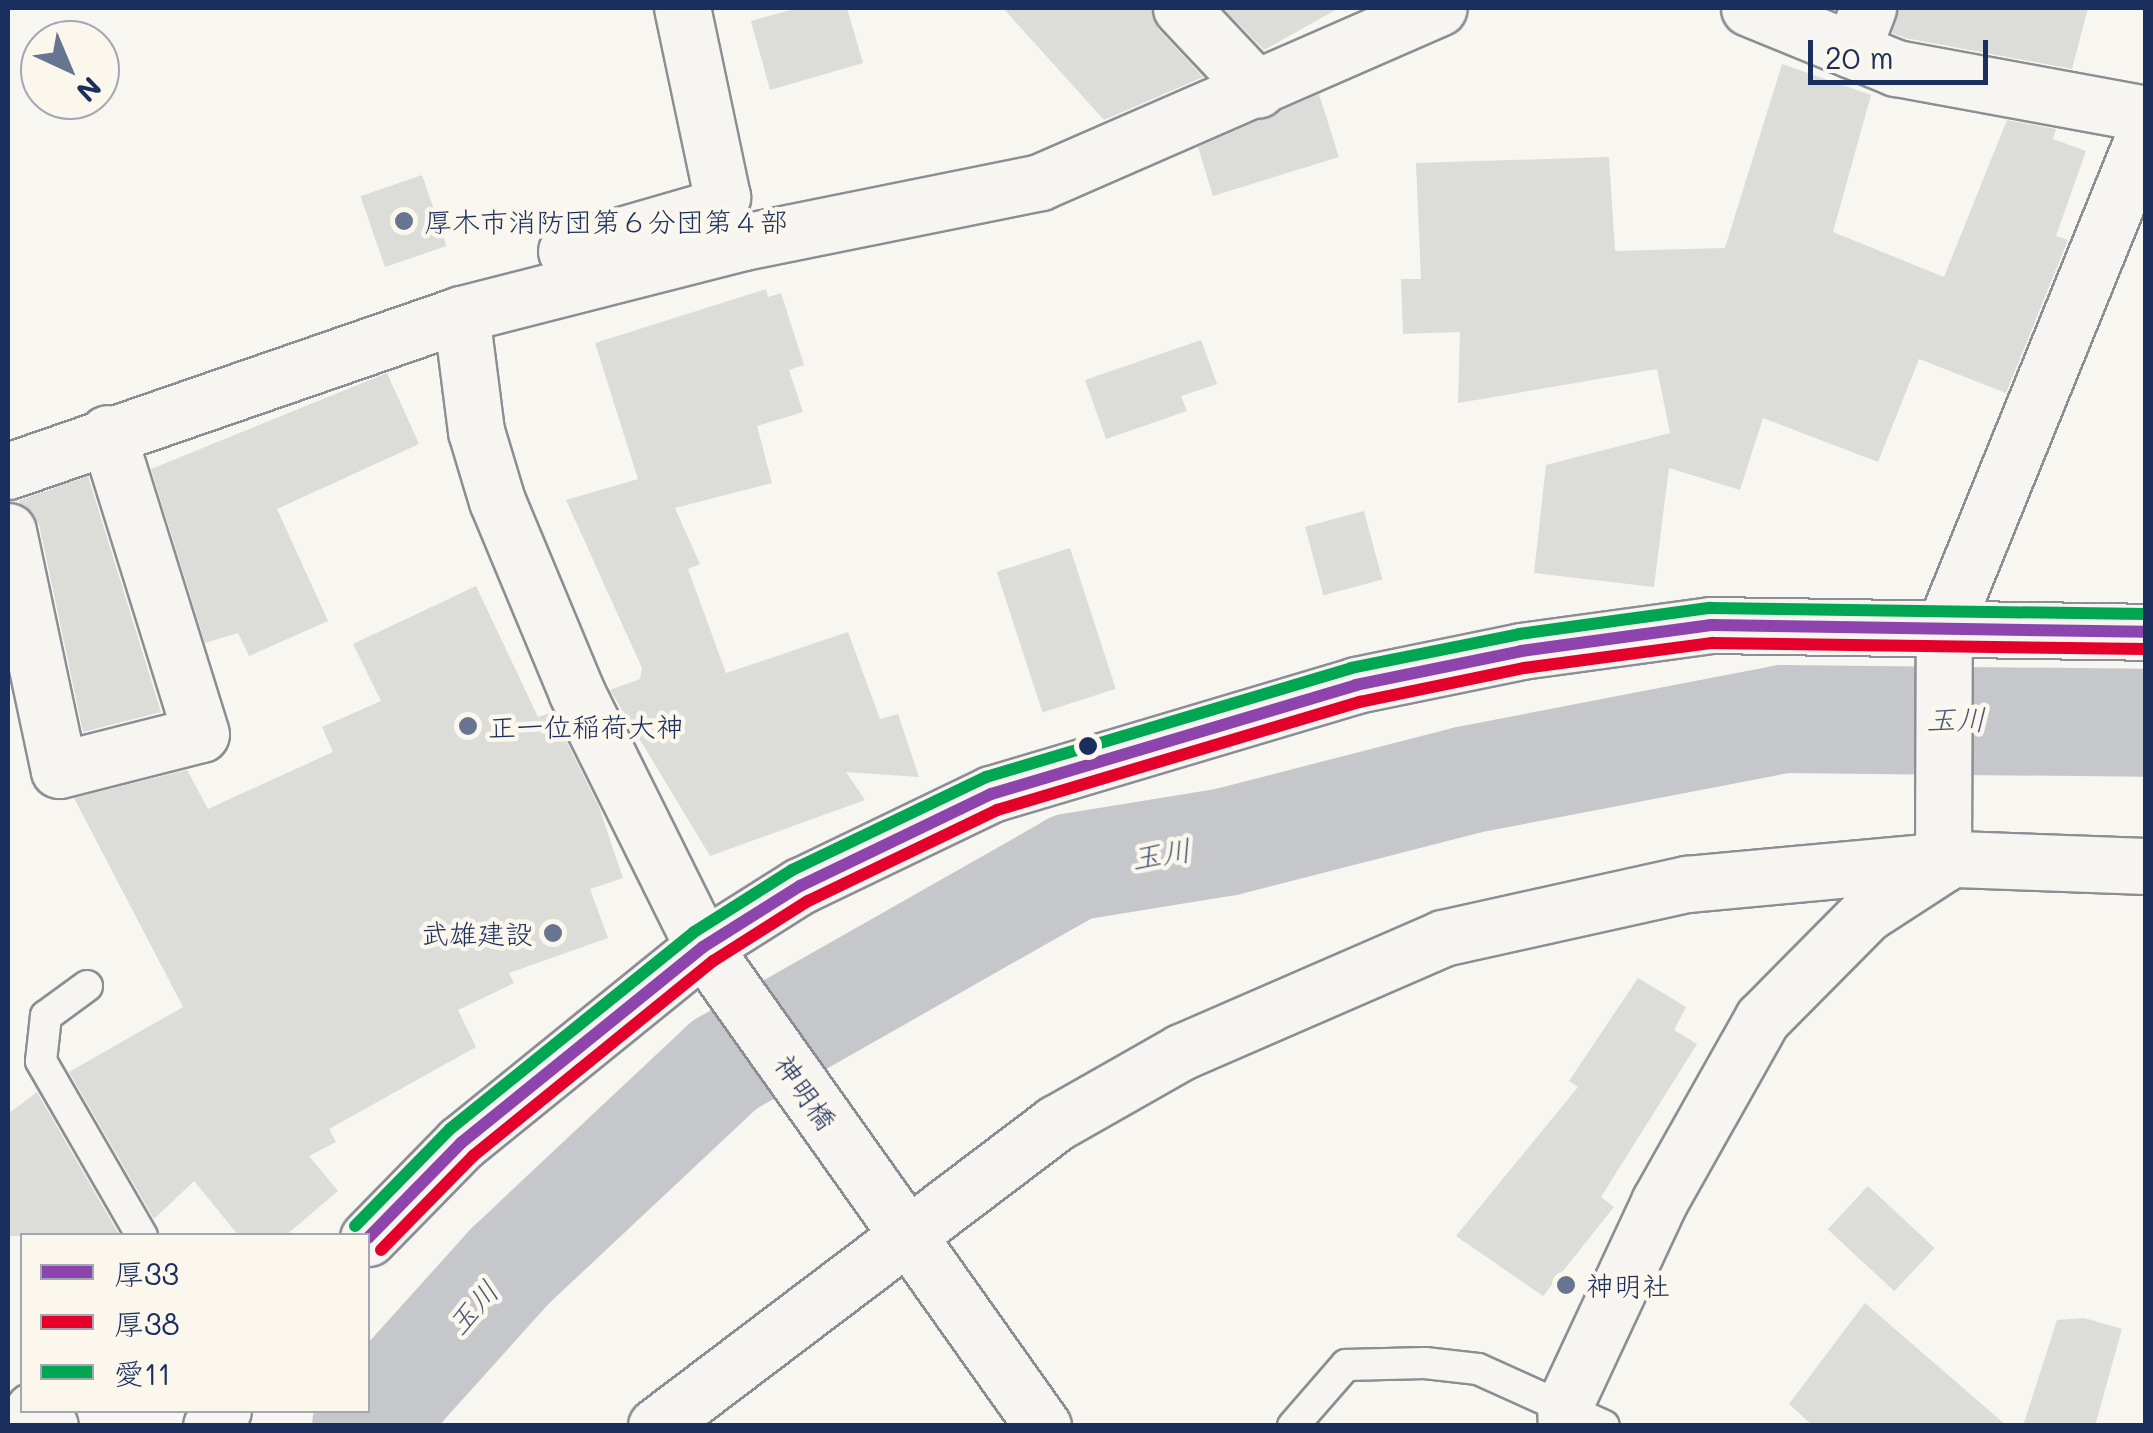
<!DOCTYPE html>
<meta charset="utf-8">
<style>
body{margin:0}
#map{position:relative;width:2153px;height:1433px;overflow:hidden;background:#f8f6f0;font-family:Mali,"Klee One",sans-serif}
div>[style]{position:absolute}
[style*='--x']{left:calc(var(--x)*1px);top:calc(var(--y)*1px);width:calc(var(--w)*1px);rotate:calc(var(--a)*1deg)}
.river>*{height:108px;margin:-54px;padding:0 54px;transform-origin:54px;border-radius:54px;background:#c5c7cb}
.building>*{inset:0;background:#dcdcd9;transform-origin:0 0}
.roads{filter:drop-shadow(2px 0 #8b8e94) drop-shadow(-2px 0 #8b8e94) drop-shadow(0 2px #8b8e94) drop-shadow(0 -2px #8b8e94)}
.lane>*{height:30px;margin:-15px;padding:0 15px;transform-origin:15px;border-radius:15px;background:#f6f5f1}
.street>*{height:55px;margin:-27.5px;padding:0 27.5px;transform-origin:27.5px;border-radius:27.5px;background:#f6f5f1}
.secondary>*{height:55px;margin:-27.5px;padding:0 27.5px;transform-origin:27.5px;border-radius:27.5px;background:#f6f5f1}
.bus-1>*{height:12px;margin:-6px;padding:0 6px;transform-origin:6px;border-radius:6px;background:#8e44ad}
.bus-2>*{height:12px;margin:-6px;padding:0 6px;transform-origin:6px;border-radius:6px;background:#e4002b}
.bus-3>*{height:12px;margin:-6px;padding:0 6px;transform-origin:6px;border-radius:6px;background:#00a651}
.dots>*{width:28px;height:28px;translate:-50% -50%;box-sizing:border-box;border:5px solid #fbf7ec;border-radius:50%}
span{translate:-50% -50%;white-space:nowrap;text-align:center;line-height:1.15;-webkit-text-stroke:9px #fbf7ec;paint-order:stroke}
.poi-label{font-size:28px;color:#1b2f5e}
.left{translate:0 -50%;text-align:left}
.right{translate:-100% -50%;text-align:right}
.street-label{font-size:28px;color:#1b2f5e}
.water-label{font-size:30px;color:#47577a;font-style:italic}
.frame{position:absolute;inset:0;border:10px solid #1b2f5e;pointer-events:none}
.legend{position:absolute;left:20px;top:1233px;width:350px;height:180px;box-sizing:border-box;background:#fbf7ec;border:2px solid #a1a7b3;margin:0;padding:12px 18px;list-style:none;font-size:30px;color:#1b2f5e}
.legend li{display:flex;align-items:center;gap:20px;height:50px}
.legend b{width:50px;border:2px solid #a1a7b3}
.north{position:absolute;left:20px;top:20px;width:100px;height:100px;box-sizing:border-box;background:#fbf7ec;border:2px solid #a1a7b3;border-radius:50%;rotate:136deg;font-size:28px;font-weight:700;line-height:40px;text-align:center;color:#1b2f5e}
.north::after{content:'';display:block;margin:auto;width:35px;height:45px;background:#687591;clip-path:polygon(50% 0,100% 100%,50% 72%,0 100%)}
.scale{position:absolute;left:1808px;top:40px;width:180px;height:45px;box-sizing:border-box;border:5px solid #1b2f5e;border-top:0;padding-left:12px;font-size:30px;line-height:35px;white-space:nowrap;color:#1b2f5e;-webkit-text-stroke:8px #fbf7ec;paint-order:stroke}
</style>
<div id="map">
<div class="river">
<i style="--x:366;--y:1426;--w:214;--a:-48"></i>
<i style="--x:509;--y:1267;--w:295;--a:-43.2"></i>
<i style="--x:724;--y:1065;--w:400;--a:-29.6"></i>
<i style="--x:1072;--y:867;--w:156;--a:-9.2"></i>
<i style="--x:1226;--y:842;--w:249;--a:-14.4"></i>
<i style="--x:1467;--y:780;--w:322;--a:-10.9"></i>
<i style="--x:1783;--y:719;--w:363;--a:0.6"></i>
</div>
<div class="building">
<i style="clip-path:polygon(798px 8px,847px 8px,863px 63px,770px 90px,751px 21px)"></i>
<i style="clip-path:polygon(1003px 8px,1151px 8px,1158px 29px,1203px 77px,1104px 120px)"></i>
<i style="clip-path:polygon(1223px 8px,1339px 8px,1264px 50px)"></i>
<i style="clip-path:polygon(1899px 8px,2088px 8px,2072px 69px,1905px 38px,1892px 33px)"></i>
<i style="clip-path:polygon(1782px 64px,1871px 95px,1833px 232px,1944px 277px,2007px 120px,2056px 129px,2053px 139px,2086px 151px,2056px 236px,2068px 240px,2006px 393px,1919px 359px,1878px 462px,1763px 418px,1740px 490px,1669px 468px,1654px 587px,1534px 573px,1546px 465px,1670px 433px,1657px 369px,1458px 403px,1460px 332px,1403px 334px,1401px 279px,1421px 279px,1416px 163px,1609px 157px,1615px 251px,1725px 248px)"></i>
<i style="clip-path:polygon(1319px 94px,1339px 157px,1213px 196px,1198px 147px)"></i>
<i style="left:422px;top:175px;width:75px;height:65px;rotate:71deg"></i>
<i style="clip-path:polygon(766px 289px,768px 297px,781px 293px,804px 365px,789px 370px,803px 412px,757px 426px,772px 483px,675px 508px,700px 564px,688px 569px,726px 673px,848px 632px,880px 719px,898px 714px,919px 777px,846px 772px,865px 800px,710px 856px,610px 690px,640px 679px,642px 668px,566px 500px,638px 479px,595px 343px)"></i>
<i style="clip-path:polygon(1201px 340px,1217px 384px,1181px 396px,1187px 411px,1106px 439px,1085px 380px)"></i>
<i style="clip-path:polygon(387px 373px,419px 444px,277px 509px,328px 621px,249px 656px,238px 633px,205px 643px,151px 469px)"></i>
<i style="clip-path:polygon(88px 476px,161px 712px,83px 732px,39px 524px,18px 501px)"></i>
<i style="left:1364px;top:511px;width:71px;height:61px;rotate:75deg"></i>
<i style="left:1070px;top:548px;width:148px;height:77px;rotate:72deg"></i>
<i style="clip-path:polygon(476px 586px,538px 717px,552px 712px,599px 807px,623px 878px,590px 889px,608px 938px,509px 973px,514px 983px,458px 1010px,476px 1047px,329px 1129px,336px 1142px,309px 1156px,338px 1191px,285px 1236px,239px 1236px,194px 1181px,154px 1219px,69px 1072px,183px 1007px,74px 798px,187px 770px,208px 809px,333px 752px,322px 727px,381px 701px,353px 644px)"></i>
<i style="clip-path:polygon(1638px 978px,1686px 1007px,1674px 1030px,1697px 1044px,1601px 1197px,1614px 1207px,1543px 1296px,1456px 1236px,1578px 1087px,1569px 1081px)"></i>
<i style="clip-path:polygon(37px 1092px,120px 1236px,8px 1236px,8px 1114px)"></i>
<i style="left:1868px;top:1186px;width:91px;height:59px;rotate:43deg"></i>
<i style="clip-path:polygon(1865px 1303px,2007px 1426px,1813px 1426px,1789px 1404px)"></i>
<i style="clip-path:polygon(2084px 1318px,2122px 1329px,2095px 1426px,2023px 1426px,2057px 1320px)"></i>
</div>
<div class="roads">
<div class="lane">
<i style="--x:87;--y:986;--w:51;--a:143.8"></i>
<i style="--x:46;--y:1016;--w:45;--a:96.3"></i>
<i style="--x:41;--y:1061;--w:202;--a:60"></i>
<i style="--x:1293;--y:1426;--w:81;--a:-49"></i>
<i style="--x:1346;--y:1365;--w:79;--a:-1.5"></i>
<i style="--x:1425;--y:1363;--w:53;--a:6.5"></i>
<i style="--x:1478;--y:1369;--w:138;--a:24.3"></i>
</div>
<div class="street">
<i style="--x:1181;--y:8;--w:112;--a:46.8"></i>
<i style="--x:1749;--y:8;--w:159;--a:22.2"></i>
<i style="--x:1896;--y:68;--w:254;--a:10.4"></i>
<i style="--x:1852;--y:50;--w:45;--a:-69.1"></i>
<i style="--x:566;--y:251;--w:154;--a:-16.2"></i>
<i style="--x:714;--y:208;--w:14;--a:-54"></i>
<i style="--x:722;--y:197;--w:193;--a:-101.9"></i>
<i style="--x:8;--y:471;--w:479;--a:-19.1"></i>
<i style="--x:8;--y:531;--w:244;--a:78"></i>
<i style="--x:59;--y:770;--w:146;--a:-14.2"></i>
<i style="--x:201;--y:734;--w:315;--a:-107.3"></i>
<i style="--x:33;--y:1410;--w:23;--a:43"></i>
<i style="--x:656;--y:1426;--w:502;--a:-37.14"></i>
<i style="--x:1056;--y:1123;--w:144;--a:-29.6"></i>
<i style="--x:1181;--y:1052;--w:286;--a:-23.5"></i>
<i style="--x:1443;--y:938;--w:250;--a:-12.5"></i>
<i style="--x:1687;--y:884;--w:270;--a:-5.3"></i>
<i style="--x:1956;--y:859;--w:190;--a:2.1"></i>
<i style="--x:1043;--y:1426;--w:587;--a:-125.37"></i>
<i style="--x:703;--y:947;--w:284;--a:-116.4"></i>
<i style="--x:577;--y:693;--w:208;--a:-112.6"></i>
<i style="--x:497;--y:501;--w:73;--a:-106.7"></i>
<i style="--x:476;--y:431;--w:118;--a:-97.3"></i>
<i style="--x:461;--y:314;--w:291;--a:-14.3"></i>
<i style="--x:743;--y:242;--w:303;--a:-11.4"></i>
<i style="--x:1040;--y:182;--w:435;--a:-23.6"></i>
<i style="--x:1566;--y:1426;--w:22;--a:-93"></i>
<i style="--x:1565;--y:1404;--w:223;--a:-65"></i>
<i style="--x:1659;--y:1202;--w:210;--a:-60.6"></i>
<i style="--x:1762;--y:1019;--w:148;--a:-45.3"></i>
<i style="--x:1866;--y:914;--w:92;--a:-33"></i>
<i style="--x:1943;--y:864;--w:236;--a:-89.8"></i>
<i style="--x:1944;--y:628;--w:536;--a:-67.88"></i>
</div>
<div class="secondary">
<i style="--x:368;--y:1238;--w:133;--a:-45.6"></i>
<i style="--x:461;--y:1143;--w:311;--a:-39"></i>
<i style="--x:703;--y:947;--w:115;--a:-32.2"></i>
<i style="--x:800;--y:886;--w:212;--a:-25.7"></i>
<i style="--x:991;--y:794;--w:381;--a:-16.6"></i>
<i style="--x:1356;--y:685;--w:168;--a:-11.6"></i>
<i style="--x:1521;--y:651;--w:192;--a:-7.8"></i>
<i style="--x:1711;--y:625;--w:435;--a:0.9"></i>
<i style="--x:211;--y:1426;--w:20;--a:-53"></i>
</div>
</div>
<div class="bus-1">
<i style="--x:368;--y:1238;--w:133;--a:-45.6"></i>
<i style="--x:461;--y:1143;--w:311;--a:-39"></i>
<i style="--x:703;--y:947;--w:115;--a:-32.2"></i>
<i style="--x:800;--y:886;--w:212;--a:-25.7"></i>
<i style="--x:991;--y:794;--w:381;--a:-16.6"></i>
<i style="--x:1356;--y:685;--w:168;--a:-11.6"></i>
<i style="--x:1521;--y:651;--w:192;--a:-7.8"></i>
<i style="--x:1711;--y:625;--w:435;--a:0.9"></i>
</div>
<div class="bus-2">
<i style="--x:381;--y:1250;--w:132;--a:-45.6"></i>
<i style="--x:473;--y:1156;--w:309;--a:-39.1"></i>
<i style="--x:713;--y:961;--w:112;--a:-32.3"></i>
<i style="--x:808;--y:901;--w:210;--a:-25.7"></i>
<i style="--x:997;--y:810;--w:379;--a:-16.6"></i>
<i style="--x:1360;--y:702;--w:167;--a:-11.7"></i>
<i style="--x:1524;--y:668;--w:190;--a:-7.6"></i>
<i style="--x:1712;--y:643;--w:434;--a:0.8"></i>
</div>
<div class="bus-3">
<i style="--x:355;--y:1226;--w:136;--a:-45.6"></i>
<i style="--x:450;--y:1129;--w:314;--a:-38.9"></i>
<i style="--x:694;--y:932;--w:116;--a:-32.3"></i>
<i style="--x:792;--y:870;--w:215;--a:-25.6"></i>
<i style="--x:986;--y:777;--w:381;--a:-16.6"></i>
<i style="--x:1351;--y:668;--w:171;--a:-11.4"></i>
<i style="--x:1519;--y:634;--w:193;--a:-7.8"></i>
<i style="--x:1710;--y:608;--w:436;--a:0.8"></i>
</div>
<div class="dots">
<i style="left:404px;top:221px;background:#687591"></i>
<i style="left:468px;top:726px;background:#687591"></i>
<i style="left:1088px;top:746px;background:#1b2f5e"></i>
<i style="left:553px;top:933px;background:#687591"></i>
<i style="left:1566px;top:1285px;background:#687591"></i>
</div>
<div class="poi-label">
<span class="left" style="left:424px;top:221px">厚木市消防団第６分団第４部</span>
<span class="left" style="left:488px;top:726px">正一位稲荷大神</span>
<span class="right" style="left:533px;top:933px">武雄建設</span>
<span class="left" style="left:1586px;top:1285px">神明社</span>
</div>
<div class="street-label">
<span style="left:806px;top:1092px;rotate:55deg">神明橋</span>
</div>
<div class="water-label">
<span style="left:1956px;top:718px">玉川</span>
<span style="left:1161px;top:853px;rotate:-9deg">玉川</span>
<span style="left:472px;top:1307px;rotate:-48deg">玉川</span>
</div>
<div class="frame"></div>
<ul class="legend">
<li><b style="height:12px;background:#8e44ad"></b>厚33</li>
<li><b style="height:12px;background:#e4002b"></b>厚38</li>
<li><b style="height:12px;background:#00a651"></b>愛11</li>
</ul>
<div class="north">N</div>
<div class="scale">20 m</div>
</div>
